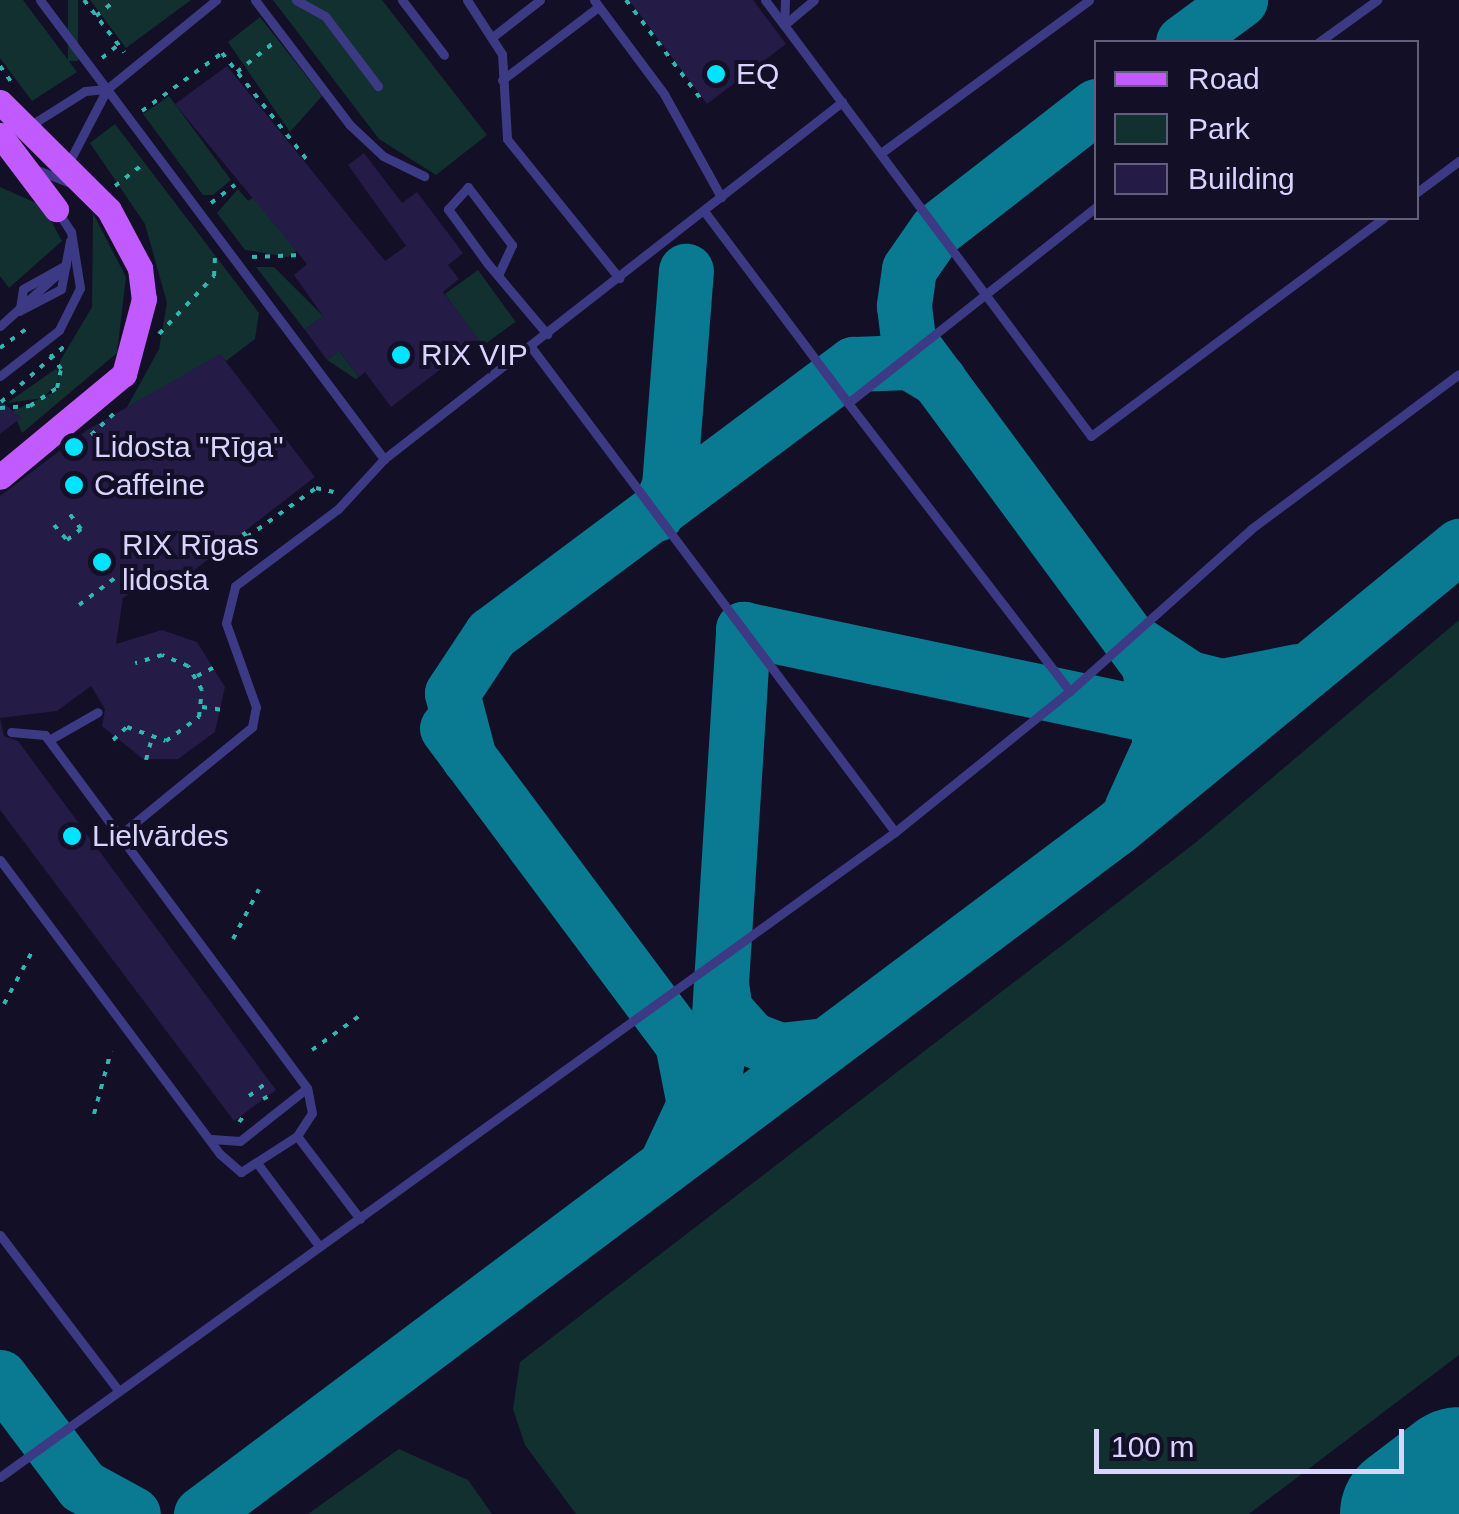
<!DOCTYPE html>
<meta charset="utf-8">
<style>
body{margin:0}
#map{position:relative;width:1459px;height:1514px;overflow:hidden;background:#130f26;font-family:Helvetica,sans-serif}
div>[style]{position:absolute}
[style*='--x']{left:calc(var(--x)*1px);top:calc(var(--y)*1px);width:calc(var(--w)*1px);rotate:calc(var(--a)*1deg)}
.green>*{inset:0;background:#12302f;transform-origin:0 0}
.taxiway>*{height:55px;margin:-27.5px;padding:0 27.5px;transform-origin:27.5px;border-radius:27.5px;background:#0a7a92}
.runway>*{height:140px;margin:-70px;padding:0 70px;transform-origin:70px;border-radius:70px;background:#0a7a92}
.building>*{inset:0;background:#241b47}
.path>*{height:4px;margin-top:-2px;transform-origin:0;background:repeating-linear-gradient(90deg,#2fb8b0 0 5px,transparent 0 13px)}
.service>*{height:9px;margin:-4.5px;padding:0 4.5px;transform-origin:4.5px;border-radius:4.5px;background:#3d3a85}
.primary>*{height:25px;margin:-12.5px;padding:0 12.5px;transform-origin:12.5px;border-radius:12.5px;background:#c25bff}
.dots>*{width:28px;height:28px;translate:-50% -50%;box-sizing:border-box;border:5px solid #130f26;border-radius:50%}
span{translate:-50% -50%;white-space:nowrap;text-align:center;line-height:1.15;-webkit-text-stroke:8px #130f26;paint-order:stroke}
.poi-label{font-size:30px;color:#d9d4ff}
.left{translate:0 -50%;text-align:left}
.legend{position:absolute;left:1094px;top:40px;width:325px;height:180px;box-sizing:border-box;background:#130f26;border:2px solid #625e7d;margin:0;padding:12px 18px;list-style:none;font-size:30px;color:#d9d4ff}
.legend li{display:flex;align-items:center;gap:20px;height:50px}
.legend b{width:50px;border:2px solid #625e7d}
.scale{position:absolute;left:1094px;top:1429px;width:310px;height:45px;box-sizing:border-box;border:5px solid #d9d4ff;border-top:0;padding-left:12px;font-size:30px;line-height:35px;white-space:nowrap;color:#d9d4ff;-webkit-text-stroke:8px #130f26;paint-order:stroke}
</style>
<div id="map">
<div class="green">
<i style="clip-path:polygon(0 0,23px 0,77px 72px,32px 101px,0 58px)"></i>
<i style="left:68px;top:0;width:10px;height:61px"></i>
<i style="clip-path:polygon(90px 0,191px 0,126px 48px)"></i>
<i style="clip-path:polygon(273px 0,382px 0,487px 135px,436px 175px,379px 139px)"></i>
<i style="clip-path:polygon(260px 17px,322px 96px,290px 132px,228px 42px)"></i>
<i style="clip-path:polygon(169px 96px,231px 180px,213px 195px,203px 195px,143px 114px)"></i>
<i style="clip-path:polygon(115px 124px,259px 313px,255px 339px,226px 361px,220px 355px,126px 409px,159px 349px,167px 303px,145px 224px,90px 143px)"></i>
<i style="clip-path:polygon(0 187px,43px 206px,62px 241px,9px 288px,0 276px)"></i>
<i style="clip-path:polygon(238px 189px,248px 201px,256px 196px,297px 250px,288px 257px,245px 250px,217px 213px)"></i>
<i style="clip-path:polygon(93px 213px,126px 277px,117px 353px,22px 433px,13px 411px,58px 390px,60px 361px,92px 307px)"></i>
<i style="clip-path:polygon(256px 267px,274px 267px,323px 316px,305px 330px)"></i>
<i style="left:478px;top:270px;width:64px;height:41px;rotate:54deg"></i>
<i style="clip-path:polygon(339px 351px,359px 377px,356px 379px,327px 360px)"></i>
<i style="clip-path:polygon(57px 368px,59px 381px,43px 398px,7px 403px)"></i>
<i style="clip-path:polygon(1459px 620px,1459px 1355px,1249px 1514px,576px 1514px,525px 1445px,513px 1409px,520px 1362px,1195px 843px)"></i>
<i style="clip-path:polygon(399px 1449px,468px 1480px,492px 1514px,308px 1514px)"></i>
</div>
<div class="taxiway">
<i style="--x:1183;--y:42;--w:71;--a:-36.4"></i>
<i style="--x:1096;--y:106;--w:202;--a:142.2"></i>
<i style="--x:936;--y:230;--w:47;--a:124.7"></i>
<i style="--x:909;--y:269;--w:37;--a:98"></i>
<i style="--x:904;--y:306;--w:33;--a:83"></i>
<i style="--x:908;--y:339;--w:406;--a:53.6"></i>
<i style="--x:1149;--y:666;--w:80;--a:82.1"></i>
<i style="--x:1160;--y:745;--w:70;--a:114.4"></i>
<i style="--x:656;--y:514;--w:31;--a:-65"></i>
<i style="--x:669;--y:486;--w:216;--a:-85.5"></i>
<i style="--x:1139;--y:645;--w:60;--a:33.4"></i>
<i style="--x:1189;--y:678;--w:34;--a:14"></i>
<i style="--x:1222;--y:686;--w:77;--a:-11.2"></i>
<i style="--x:447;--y:728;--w:393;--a:53.3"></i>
<i style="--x:682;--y:1043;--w:62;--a:78.9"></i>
<i style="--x:694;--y:1104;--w:66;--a:115"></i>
<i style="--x:469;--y:758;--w:67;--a:-104.7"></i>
<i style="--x:452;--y:693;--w:71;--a:-56.5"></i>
<i style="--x:491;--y:634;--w:452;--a:-36.7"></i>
<i style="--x:853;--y:364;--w:56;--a:-2"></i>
<i style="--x:909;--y:362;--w:35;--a:31"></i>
<i style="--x:721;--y:983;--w:355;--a:-86.4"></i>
<i style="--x:743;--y:629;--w:462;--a:11.9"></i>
<i style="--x:716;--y:1066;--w:83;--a:-86.6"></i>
<i style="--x:721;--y:983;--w:27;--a:82"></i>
<i style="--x:725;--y:1010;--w:39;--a:48"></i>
<i style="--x:751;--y:1039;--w:31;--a:21"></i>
<i style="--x:780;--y:1050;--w:45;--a:-6.3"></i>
<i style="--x:0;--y:1377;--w:136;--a:53"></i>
<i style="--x:82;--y:1486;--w:58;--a:28.8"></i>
<i style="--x:201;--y:1514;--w:1145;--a:-36.87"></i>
<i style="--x:1117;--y:827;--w:443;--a:-39.4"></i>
</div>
<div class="runway">
<i style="--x:1410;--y:1514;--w:61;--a:-37.1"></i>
</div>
<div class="building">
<i style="clip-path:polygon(629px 0,753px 0,786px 44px,707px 104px)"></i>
<i style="clip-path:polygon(227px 66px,385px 261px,406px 246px,348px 165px,364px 153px,402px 203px,417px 192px,463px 253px,448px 265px,459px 279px,443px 292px,479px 340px,391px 407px,365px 372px,359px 377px,339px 351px,327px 360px,305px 330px,323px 316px,294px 275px,307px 264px,175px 104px)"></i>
<i style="clip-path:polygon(220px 354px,315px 477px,180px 581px,170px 569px,123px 598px,116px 644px,162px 630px,197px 642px,225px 687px,215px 732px,178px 759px,143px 759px,102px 726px,105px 709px,91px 686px,57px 711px,0 718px,4px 736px,18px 741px,276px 1090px,234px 1121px,0 810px,0 496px,87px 430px)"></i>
<i style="clip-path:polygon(0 400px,21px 418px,0 434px)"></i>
</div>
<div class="path">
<i style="--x:84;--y:0;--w:66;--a:52.4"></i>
<i style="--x:626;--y:0;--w:129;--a:52.9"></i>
<i style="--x:96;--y:16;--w:26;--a:-39"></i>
<i style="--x:102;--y:58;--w:21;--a:-39"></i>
<i style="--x:0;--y:66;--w:21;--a:55"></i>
<i style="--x:237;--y:72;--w:45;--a:-38.7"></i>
<i style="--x:142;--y:111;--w:99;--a:-35.9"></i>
<i style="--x:222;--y:53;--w:137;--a:51.5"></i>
<i style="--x:115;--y:186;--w:36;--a:-38"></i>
<i style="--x:211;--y:203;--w:30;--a:-37"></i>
<i style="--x:252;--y:257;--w:49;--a:-2.3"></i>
<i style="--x:159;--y:334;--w:80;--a:-46.5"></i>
<i style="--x:214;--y:276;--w:20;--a:-87"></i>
<i style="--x:0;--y:348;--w:37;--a:-36"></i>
<i style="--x:1;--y:402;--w:89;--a:-41.4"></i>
<i style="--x:0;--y:408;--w:30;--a:-4"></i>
<i style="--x:30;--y:406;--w:32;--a:-34"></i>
<i style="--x:57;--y:388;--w:19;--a:-78"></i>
<i style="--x:61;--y:369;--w:19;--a:-125"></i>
<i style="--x:91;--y:435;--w:33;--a:-43"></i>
<i style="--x:54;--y:525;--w:20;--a:49"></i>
<i style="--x:67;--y:540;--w:18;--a:-38"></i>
<i style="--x:81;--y:529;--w:20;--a:-127"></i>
<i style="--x:243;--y:532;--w:25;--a:53"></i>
<i style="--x:247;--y:537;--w:85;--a:-35.4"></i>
<i style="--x:316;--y:488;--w:18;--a:13"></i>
<i style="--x:79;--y:605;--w:66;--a:-37"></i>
<i style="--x:197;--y:676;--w:22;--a:-27"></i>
<i style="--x:202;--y:707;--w:22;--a:8"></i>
<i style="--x:113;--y:740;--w:19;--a:-43"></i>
<i style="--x:127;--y:727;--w:41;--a:19.7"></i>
<i style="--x:166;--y:741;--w:41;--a:-36"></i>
<i style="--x:199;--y:717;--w:27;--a:-84"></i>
<i style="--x:202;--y:690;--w:28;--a:-120"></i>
<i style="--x:188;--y:666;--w:28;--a:-157"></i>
<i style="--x:162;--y:655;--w:28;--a:163"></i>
<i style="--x:146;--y:760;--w:20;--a:-75"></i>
<i style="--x:233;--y:939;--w:56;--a:-62.5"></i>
<i style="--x:4;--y:1004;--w:64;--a:-61.8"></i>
<i style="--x:312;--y:1050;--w:62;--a:-35.8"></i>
<i style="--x:249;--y:1096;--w:25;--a:-37"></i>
<i style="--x:263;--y:1099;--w:11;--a:-27"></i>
<i style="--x:94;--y:1114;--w:65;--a:-74.9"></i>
<i style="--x:239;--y:1122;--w:13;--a:-51"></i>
</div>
<div class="service">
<i style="--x:40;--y:0;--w:574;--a:53.15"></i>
<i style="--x:255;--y:0;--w:157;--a:52.8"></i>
<i style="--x:350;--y:125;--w:45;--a:43.2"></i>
<i style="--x:383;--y:156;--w:46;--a:26"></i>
<i style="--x:296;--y:0;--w:33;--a:29"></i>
<i style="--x:325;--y:16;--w:88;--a:52.9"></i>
<i style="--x:402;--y:0;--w:69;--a:52.6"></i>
<i style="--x:467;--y:0;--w:64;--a:57.1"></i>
<i style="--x:502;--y:54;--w:85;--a:86.6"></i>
<i style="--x:507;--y:139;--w:179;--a:51.1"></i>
<i style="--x:594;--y:0;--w:117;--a:53.3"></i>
<i style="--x:664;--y:94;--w:118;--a:61"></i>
<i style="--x:765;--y:0;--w:31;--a:53"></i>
<i style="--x:784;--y:25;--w:39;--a:-40"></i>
<i style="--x:785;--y:0;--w:25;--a:92"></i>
<i style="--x:784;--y:25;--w:513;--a:53.24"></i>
<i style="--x:1091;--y:436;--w:365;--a:-36.7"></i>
<i style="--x:495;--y:35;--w:57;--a:-37.9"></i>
<i style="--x:1319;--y:42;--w:72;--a:-35.9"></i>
<i style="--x:502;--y:80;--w:121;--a:-37.2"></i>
<i style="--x:31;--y:125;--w:64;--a:-32.2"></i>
<i style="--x:85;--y:91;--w:22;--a:-5"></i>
<i style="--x:107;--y:89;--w:141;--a:-39.2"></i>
<i style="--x:881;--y:153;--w:258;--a:-36.3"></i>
<i style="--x:68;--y:164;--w:85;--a:-62.5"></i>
<i style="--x:37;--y:170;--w:34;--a:21"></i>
<i style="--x:1416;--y:193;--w:54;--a:-36.7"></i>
<i style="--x:704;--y:211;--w:240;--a:53.1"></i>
<i style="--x:848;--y:403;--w:316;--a:-38.3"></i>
<i style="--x:499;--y:273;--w:31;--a:-65"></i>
<i style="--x:512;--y:245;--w:73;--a:-127.2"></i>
<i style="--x:468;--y:187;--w:30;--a:132"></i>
<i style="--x:448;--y:209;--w:68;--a:54"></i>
<i style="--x:488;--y:264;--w:92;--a:49.9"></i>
<i style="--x:20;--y:308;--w:19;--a:-81"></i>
<i style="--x:23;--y:289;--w:49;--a:-29.2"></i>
<i style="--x:19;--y:311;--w:47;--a:-27.6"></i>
<i style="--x:61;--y:289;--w:49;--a:-79.4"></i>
<i style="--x:0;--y:326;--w:88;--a:-42.2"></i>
<i style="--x:531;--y:347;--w:606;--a:53.11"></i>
<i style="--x:0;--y:376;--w:75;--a:-37.9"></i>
<i style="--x:59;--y:330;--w:47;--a:-63.4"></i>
<i style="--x:80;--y:288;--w:57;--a:-99.1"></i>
<i style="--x:71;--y:232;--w:24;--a:-123"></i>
<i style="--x:848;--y:403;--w:364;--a:52.4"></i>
<i style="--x:1070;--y:691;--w:243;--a:-41.8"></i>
<i style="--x:1251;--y:529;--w:259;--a:-36.7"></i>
<i style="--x:49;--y:740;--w:56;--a:-29.7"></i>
<i style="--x:120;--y:835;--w:171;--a:-39.3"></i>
<i style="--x:252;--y:727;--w:20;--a:-79"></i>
<i style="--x:256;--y:707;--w:89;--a:-109.7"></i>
<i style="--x:226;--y:623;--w:38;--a:-76"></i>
<i style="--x:235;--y:586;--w:129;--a:-36.8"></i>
<i style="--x:338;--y:509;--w:68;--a:-47.4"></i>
<i style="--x:384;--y:459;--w:581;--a:-37.94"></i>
<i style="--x:0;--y:860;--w:367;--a:53.2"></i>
<i style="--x:220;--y:1154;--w:28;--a:41"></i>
<i style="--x:241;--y:1172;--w:67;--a:-32.7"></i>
<i style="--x:297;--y:1136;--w:27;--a:-57"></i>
<i style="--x:312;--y:1113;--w:25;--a:-101"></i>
<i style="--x:307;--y:1088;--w:440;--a:-126.6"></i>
<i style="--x:45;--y:735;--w:34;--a:-175"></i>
<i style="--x:297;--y:1136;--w:104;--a:52.8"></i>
<i style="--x:212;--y:1139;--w:28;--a:4"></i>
<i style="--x:240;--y:1141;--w:85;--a:-38.3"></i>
<i style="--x:257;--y:1163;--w:104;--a:53.2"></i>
<i style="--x:0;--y:1235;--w:196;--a:52.7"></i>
<i style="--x:0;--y:1477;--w:1103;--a:-35.78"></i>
<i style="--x:895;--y:832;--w:225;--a:-38.9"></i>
</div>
<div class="primary">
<i style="--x:0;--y:102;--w:153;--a:44.7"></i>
<i style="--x:109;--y:210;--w:66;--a:61.9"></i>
<i style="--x:140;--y:268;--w:31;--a:83"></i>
<i style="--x:144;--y:299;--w:78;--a:104.9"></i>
<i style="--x:124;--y:374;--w:161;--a:140.3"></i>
<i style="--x:0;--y:135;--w:93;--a:52.9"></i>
</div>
<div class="dots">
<i style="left:716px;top:74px;background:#00e5ff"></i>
<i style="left:401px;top:355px;background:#00e5ff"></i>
<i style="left:74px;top:447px;background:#00e5ff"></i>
<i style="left:74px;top:485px;background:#00e5ff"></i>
<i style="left:102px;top:562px;background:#00e5ff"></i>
<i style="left:72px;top:836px;background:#00e5ff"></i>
</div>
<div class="poi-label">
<span class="left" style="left:736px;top:74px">EQ</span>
<span class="left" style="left:421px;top:355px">RIX VIP</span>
<span class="left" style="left:94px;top:447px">Lidosta "Rīga"</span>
<span class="left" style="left:94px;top:485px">Caffeine</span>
<span class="left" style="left:122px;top:562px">RIX Rīgas<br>lidosta</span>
<span class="left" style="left:92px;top:836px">Lielvārdes</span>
</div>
<ul class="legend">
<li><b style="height:12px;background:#c25bff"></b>Road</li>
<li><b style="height:28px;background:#12302f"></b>Park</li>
<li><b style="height:28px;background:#241b47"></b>Building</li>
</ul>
<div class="scale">100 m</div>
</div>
